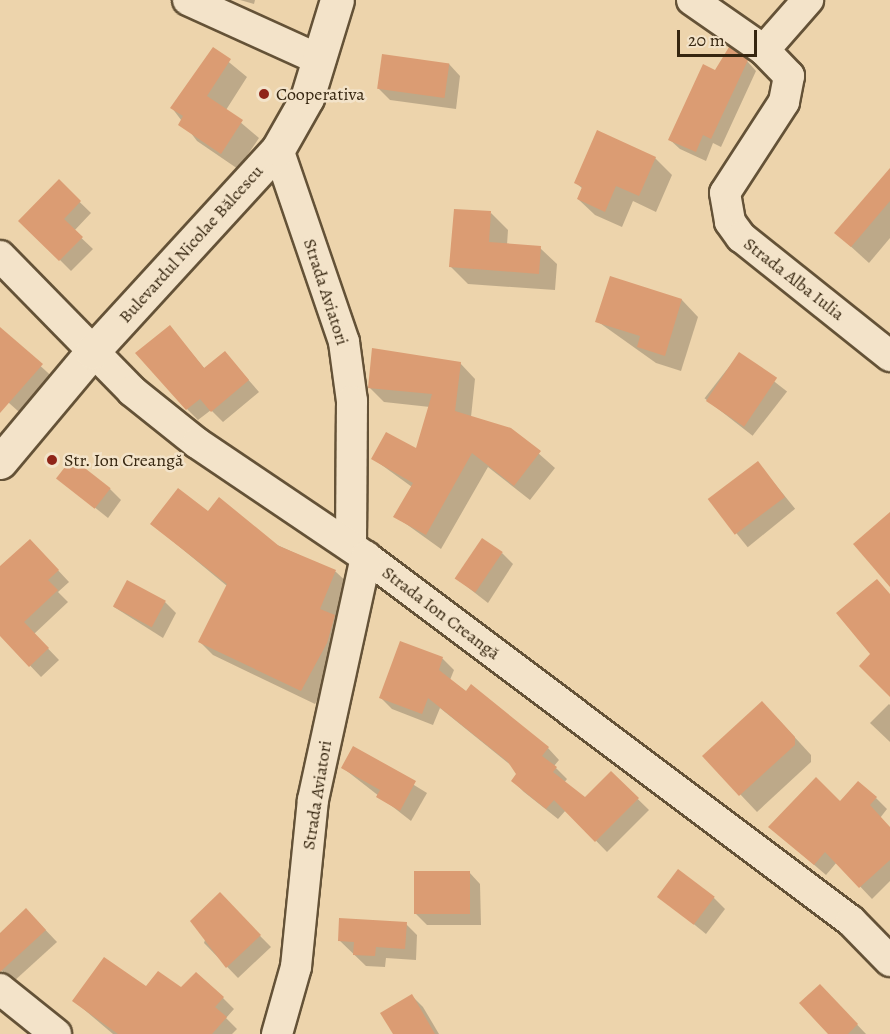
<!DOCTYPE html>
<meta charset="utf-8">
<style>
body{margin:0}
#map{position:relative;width:890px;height:1034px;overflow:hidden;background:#edd4ac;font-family:Alegreya,serif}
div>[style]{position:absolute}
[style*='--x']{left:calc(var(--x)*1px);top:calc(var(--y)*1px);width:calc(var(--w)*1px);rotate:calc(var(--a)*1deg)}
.shadow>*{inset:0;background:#0003;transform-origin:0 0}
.building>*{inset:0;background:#db9c73;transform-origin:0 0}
.roads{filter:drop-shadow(2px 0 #645237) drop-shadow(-2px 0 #645237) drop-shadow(0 2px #645237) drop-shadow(0 -2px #645237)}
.minor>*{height:30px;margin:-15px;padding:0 15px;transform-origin:15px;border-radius:15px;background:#f3e3c9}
.secondary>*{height:33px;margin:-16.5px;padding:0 16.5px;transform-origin:16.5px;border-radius:16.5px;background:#f3e3c9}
.dots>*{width:16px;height:16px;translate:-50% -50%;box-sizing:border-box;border:3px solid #f3e3c9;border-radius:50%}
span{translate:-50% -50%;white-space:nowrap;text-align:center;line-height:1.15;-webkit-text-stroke:5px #f3e3c9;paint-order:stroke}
.poi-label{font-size:18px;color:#362610}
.left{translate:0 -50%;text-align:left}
.street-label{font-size:18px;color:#362610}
.scale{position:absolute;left:677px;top:30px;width:80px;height:27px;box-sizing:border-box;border:3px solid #362610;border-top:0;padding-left:8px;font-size:18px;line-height:21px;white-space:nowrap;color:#362610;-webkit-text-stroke:4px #f3e3c9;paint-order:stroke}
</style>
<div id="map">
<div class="shadow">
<i style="clip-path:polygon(240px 0,255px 0,254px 4px)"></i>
<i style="clip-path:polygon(213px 49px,247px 77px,226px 110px,259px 138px,238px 169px,197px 141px,172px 108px)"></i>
<i style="clip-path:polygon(747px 61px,756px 71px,721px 147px,713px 143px,706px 161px,680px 149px,670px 140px,716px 72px)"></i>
<i style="clip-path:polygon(449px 64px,460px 76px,456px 109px,390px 100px,379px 89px)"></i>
<i style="clip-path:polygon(655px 158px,672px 175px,656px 212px,633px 201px,622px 227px,595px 215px,578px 199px,583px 189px,576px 183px)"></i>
<i style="clip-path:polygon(890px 170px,890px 238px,869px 263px,836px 233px)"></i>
<i style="clip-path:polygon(59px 182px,91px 213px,74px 231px,93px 249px,71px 271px,21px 221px)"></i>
<i style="clip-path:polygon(491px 213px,508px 230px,507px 245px,540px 248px,557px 264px,555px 290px,468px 284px,451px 267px)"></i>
<i style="clip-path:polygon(611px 278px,682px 300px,698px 317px,681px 371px,656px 363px,597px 321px)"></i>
<i style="clip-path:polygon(170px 327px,205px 369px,225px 353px,259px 392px,223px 422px,211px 410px,198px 420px,187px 409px)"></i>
<i style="clip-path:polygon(0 329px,58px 382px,27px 419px,0 395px)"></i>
<i style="left:739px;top:354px;width:61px;height:56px;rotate:38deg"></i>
<i style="clip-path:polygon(460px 363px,475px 379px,471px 417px,511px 429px,555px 468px,530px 500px,488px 467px,441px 549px,395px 516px,412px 487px,372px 458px,417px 451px,430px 407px,384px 402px,369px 387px)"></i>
<i style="left:758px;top:463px;width:59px;height:61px;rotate:51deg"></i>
<i style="clip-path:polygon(58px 478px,110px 489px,121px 500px,108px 518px)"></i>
<i style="clip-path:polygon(208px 513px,336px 572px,350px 585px,336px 618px,348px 630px,341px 657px,315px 704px,213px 655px,199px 641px,227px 586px,152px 524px)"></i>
<i style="clip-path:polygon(41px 552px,69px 582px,58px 592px,68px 602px,34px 634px,59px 660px,41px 677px,0 634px,0 583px)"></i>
<i style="clip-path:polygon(502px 553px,513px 564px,488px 603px,457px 579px)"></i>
<i style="clip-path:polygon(165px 602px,176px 613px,163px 638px,114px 607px)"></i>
<i style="clip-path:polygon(401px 643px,443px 659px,454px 670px,450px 680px,548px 748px,559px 760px,554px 766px,567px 779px,564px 783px,585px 799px,611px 773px,649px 810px,607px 852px,566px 810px,558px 819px,524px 792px,513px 781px,518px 774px,513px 767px,440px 708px,433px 725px,392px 709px,381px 698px)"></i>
<i style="clip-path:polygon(889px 704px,890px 705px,890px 742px,870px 723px)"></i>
<i style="clip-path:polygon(778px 719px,811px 755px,811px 762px,757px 812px,704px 756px)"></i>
<i style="clip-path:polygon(354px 748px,427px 793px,411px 821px,343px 768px)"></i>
<i style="clip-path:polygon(876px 798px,887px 809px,880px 818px,890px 829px,890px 881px,872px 899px,837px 862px,826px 875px,770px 827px)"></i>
<i style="clip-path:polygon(469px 872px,480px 884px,481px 925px,427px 925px,416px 914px)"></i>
<i style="clip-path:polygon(220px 895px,271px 947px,238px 978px,204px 943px)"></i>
<i style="clip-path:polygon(659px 896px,714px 898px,725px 909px,706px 934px)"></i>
<i style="clip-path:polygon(38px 922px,57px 942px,13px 982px,0 969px,0 935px)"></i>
<i style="clip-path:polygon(406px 924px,417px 935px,416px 960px,386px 958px,385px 967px,366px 966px,339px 940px)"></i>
<i style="clip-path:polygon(146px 988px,223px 998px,234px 1009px,226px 1018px,237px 1029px,232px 1034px,113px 1034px,74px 1001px)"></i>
<i style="clip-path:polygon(412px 996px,423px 1007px,439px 1034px,395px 1034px)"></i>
<i style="clip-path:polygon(831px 997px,866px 1034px,831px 1034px)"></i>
</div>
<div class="building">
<i style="clip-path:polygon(213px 47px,231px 59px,207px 96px,243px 120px,221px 154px,178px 125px,183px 116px,170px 108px)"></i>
<i style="clip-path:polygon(729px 47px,748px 60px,711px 139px,703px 135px,696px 152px,668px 140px,703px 64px,715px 70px)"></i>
<i style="left:382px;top:54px;width:68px;height:35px;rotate:8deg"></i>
<i style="clip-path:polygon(597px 130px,656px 157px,639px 196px,616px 186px,605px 212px,577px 199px,582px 187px,574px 183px)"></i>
<i style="clip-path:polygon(890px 168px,890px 201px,851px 247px,834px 233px)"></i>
<i style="clip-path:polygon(59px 179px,81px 201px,64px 219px,83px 237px,59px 261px,18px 221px)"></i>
<i style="clip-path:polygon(454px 209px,491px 211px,489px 242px,541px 246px,539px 274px,449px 267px)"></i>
<i style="clip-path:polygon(610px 276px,682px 299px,665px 356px,637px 347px,640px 336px,595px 322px)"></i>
<i style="clip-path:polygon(170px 325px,204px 368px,225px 351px,249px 380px,211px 412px,200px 399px,186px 410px,135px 353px)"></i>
<i style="clip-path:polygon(0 327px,43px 364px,0 413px)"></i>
<i style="clip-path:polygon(372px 348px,461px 362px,455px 411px,511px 428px,541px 451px,514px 486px,472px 453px,426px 535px,393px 517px,413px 483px,371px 459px,386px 432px,416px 448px,432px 394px,368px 388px)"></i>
<i style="left:739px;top:352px;width:46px;height:59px;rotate:34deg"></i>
<i style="left:72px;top:458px;width:49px;height:26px;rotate:38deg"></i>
<i style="left:758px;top:461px;width:45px;height:63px;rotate:53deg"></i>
<i style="clip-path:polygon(178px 488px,208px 511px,219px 497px,279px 546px,336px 570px,320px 609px,335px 615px,327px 643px,301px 691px,198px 642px,227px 584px,150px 524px)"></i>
<i style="clip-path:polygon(890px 512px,890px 587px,853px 544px)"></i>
<i style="left:482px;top:538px;width:25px;height:49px;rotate:34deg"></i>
<i style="clip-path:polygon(30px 539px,59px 570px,48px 580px,58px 590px,24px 622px,49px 648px,29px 667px,0 636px,0 566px)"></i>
<i style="clip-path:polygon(877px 579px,890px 594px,890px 697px,859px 666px,870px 654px,836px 613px)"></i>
<i style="left:127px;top:580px;width:44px;height:30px;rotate:28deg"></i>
<i style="clip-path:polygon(400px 641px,443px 657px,439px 670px,466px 691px,471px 684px,549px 747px,542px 756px,557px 767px,553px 772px,585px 797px,611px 771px,639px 798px,595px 842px,554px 800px,546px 809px,511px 781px,516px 774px,508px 762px,428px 698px,422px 714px,379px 698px)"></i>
<i style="clip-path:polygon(762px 701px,795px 737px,795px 745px,739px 796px,702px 756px)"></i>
<i style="clip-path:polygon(353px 746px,416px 781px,400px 811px,376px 797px,380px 790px,341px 768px)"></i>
<i style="clip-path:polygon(816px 777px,840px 801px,858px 781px,877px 797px,870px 805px,890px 827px,890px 860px,859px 888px,825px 852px,814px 865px,768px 827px)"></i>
<i style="left:678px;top:869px;width:46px;height:35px;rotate:37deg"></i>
<i style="left:414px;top:871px;width:56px;height:43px"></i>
<i style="clip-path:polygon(220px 892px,261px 935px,226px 968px,190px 921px)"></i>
<i style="clip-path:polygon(26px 908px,46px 930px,0 972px,0 933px)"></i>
<i style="clip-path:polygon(339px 918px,407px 922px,405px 949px,376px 947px,375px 956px,353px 955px,354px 942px,338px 941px)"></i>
<i style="clip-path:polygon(104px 957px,146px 986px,158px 971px,181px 987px,196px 972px,224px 997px,215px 1007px,227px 1017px,212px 1034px,118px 1034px,72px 1001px)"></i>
<i style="clip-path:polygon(820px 984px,858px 1024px,848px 1034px,828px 1034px,799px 1003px)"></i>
<i style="clip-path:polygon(412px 994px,435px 1034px,393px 1034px,380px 1013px)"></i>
</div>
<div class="roads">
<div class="minor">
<i style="--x:188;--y:0;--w:145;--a:24.4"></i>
<i style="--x:692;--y:0;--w:88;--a:34.8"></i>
<i style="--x:764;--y:50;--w:36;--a:46"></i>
<i style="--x:789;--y:76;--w:26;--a:101"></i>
<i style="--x:784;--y:102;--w:108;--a:123"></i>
<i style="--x:725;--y:193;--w:29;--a:80"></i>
<i style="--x:730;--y:222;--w:19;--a:54"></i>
<i style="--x:741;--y:237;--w:191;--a:38.6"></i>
<i style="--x:764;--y:50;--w:67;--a:-48.7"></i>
<i style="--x:278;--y:149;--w:204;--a:71.1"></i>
<i style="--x:344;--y:342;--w:60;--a:82.3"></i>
<i style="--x:352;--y:401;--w:145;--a:90.4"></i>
<i style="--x:0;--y:256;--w:189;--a:45.6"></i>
<i style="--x:132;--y:391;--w:83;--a:38.7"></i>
<i style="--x:197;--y:443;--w:204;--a:34"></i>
<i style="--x:366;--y:557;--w:606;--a:36.89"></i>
<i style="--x:851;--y:921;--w:56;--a:45.7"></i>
<i style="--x:0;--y:989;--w:72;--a:38.8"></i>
<i style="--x:277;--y:1034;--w:70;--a:-74.2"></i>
<i style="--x:296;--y:967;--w:168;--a:-84.2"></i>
<i style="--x:313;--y:800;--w:249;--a:-77.7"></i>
</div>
<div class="secondary">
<i style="--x:0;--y:462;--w:143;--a:-50.1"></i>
<i style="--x:92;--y:352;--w:275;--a:-47.5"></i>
<i style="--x:278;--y:149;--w:59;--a:-60.4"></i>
<i style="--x:307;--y:98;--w:102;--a:-73"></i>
</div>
</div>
<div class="dots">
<i style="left:264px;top:94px;background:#8f2418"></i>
<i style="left:52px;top:460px;background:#8f2418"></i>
</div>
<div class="poi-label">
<span class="left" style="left:276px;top:94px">Cooperativa</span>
<span class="left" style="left:64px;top:460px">Str. Ion Creangă</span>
</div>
<div class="street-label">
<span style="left:191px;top:244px;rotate:-48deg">Bulevardul Nicolae Bălcescu</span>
<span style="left:794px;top:279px;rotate:38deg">Strada Alba Iulia</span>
<span style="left:326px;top:292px;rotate:72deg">Strada Aviatori</span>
<span style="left:441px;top:613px;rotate:37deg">Strada Ion Creangă</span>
<span style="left:317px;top:795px;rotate:-81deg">Strada Aviatori</span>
</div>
<div class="scale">20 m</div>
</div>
